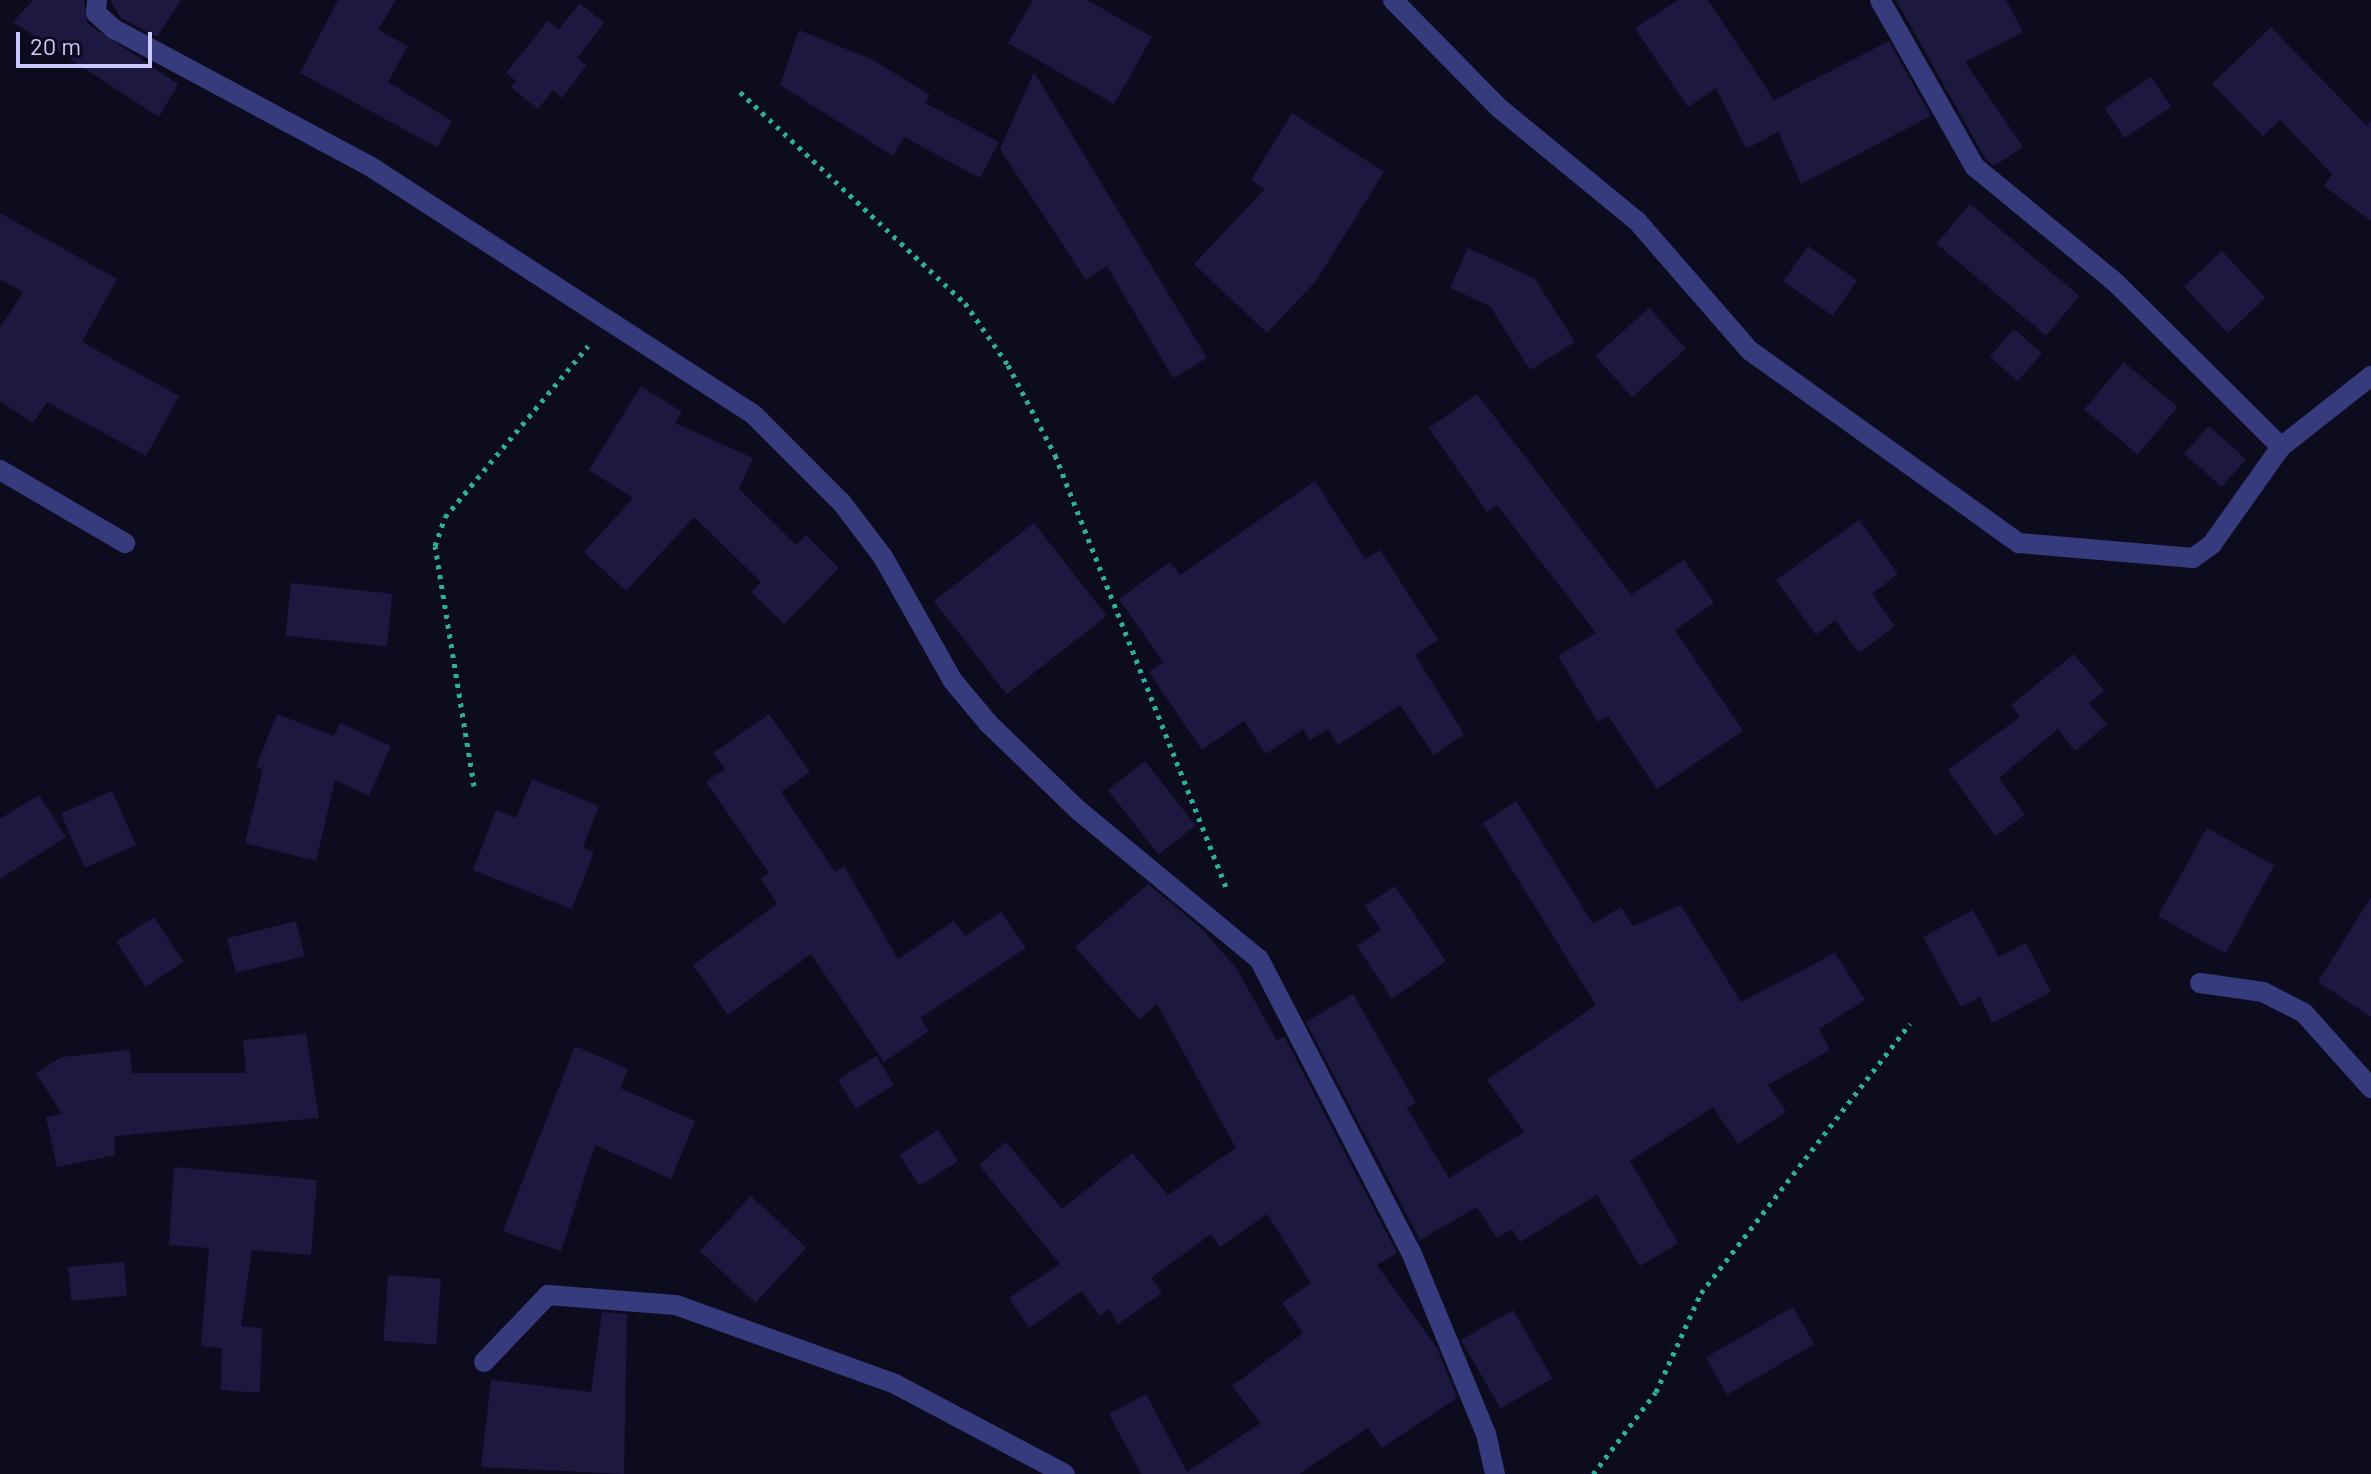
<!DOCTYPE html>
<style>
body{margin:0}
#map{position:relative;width:2371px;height:1474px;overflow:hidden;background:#0d0c1e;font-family:Barlow,sans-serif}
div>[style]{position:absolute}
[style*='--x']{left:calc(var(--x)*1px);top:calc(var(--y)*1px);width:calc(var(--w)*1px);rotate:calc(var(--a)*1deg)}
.building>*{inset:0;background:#1c183f;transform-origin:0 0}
.path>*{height:5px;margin-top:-2.5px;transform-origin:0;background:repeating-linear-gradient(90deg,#2cb09b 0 4px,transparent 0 10px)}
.minor>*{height:20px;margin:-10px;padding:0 10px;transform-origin:10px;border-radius:10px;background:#363b7e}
span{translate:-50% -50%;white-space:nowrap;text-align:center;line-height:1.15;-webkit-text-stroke:6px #0d0c1e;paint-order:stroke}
.scale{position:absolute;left:16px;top:32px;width:136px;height:36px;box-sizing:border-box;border:4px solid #cac9ff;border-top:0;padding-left:10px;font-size:24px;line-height:28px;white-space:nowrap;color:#cac9ff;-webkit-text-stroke:6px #0d0c1e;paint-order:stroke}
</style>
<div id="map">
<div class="building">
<i style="clip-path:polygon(33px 0,84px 0,87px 23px,178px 84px,159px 117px,13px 22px)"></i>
<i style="clip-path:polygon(110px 0,181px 0,157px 37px,121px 18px)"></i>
<i style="clip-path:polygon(338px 0,396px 0,378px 30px,408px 46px,388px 82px,452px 121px,437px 147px,300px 73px)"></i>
<i style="clip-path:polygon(1033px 0,1087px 0,1152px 37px,1114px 104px,1008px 43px)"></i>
<i style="clip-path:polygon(1678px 0,1708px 0,1774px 100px,1889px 41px,1931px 116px,1801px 184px,1778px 132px,1746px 149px,1716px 88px,1688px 107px,1635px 28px)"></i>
<i style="clip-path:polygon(1896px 0,2006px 0,2023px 32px,1965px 62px,2023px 147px,1994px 166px,1985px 158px)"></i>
<i style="clip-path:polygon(580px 3px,604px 23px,577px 58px,587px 65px,562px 98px,553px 90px,538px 109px,511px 87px,516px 81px,506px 73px,548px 21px,559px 29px)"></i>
<i style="clip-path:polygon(2271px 27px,2367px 126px,2371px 120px,2371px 221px,2324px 186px,2332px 174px,2280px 120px,2263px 136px,2212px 84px)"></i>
<i style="clip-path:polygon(799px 30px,873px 60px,930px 95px,925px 103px,999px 142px,980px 178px,904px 137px,893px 156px,780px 85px)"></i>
<i style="clip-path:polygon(1034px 72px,1207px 358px,1173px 378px,1107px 266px,1086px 280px,1000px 149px)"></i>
<i style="left:2151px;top:77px;width:36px;height:56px;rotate:56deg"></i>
<i style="clip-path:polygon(1292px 113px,1384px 172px,1316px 281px,1267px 333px,1194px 264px,1265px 189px,1251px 180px)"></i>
<i style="left:1970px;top:204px;width:143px;height:52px;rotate:40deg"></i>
<i style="clip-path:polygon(0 213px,117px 279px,82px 342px,179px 396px,146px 456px,47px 402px,33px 423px,0 401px,0 328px,23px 292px,0 279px)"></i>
<i style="left:1808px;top:246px;width:60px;height:43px;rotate:35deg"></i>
<i style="clip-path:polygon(1468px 248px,1535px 279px,1575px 342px,1530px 370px,1490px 306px,1450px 288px)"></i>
<i style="left:2222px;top:251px;width:64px;height:52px;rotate:47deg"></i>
<i style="left:1649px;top:308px;width:55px;height:72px;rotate:48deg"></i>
<i style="left:2014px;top:329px;width:37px;height:37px;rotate:41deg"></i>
<i style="left:2124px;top:362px;width:70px;height:62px;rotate:40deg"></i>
<i style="clip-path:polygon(641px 386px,682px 412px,675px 423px,753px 458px,739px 489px,796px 545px,806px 535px,839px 568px,784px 624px,751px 592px,761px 582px,694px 517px,626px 591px,584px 552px,633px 498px,589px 470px)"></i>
<i style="clip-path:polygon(1477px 394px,1631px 595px,1684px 560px,1714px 603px,1675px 630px,1743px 731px,1657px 789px,1608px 716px,1598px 722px,1558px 656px,1596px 633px,1497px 505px,1487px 512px,1429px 428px)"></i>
<i style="left:2209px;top:426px;width:50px;height:37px;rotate:42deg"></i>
<i style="clip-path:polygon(1315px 481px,1365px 559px,1380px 550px,1438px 640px,1415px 655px,1464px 734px,1434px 755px,1400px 705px,1338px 745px,1328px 729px,1310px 740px,1303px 729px,1266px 754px,1244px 721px,1202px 750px,1149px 672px,1163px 662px,1119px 599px,1170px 562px,1180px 575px)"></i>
<i style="clip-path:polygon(1859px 520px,1898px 574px,1872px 594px,1895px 626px,1859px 653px,1835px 620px,1816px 635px,1776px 580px)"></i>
<i style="left:1034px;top:523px;width:118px;height:127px;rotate:52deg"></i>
<i style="left:291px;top:583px;width:102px;height:53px;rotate:6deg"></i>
<i style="clip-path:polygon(2074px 654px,2104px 691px,2089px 703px,2107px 725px,2075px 751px,2058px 729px,1999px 778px,2025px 815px,1995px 836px,1948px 770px,2020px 717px,2011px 705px)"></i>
<i style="clip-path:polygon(277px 714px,334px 736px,340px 723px,391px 746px,369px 796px,335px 780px,316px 861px,245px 843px,263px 769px,256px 767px)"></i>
<i style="clip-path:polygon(769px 714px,810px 772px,781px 792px,835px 872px,844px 866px,898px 959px,954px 921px,965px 936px,1001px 912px,1026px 948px,920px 1018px,929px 1031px,884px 1062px,811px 954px,728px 1015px,693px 965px,777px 904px,761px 878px,769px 873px,706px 782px,725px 769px,713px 753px)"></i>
<i style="left:1145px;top:761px;width:82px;height:47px;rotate:52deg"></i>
<i style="clip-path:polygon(532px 779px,599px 806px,583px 847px,594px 852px,572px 909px,473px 870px,496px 810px,516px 818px)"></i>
<i style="left:112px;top:791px;width:59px;height:56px;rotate:66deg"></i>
<i style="clip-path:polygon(39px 795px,66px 837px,0 879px,0 819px)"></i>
<i style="clip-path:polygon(1516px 801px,1593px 924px,1621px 907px,1633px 926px,1681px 905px,1741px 1002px,1835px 953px,1865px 1000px,1819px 1029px,1830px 1050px,1768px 1085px,1786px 1112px,1738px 1144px,1713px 1107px,1630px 1161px,1678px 1243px,1640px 1266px,1597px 1195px,1520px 1242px,1512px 1229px,1497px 1238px,1477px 1207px,1420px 1240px,1306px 1022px,1353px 994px,1416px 1103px,1407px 1108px,1449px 1178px,1524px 1132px,1487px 1080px,1596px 1005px,1483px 823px)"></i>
<i style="left:2207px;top:828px;width:77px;height:101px;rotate:29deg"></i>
<i style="clip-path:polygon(1148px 884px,1202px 929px,1237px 969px,1277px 1041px,1284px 1036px,1397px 1253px,1377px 1265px,1437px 1348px,1457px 1398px,1382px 1448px,1368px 1428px,1299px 1474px,1141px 1474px,1109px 1414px,1146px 1394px,1187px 1472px,1261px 1423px,1232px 1386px,1303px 1333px,1282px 1303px,1311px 1283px,1267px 1214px,1220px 1247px,1211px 1234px,1151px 1278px,1162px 1293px,1118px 1324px,1109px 1309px,1100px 1316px,1082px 1291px,1029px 1328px,1009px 1298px,1060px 1264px,979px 1165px,1006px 1142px,1062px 1209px,1132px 1153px,1168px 1195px,1236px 1148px,1157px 1004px,1139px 1019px,1075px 947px)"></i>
<i style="clip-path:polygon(1395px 886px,1446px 961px,1392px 999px,1357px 946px,1381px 930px,1365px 906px)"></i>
<i style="clip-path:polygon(2371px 897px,2371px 1017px,2318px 982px)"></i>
<i style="clip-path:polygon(1973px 910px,1999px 957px,2026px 943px,2051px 992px,1992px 1023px,1980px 997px,1961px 1007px,1923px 937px)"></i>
<i style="left:154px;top:917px;width:54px;height:45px;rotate:57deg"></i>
<i style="left:296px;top:921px;width:36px;height:71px;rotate:76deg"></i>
<i style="clip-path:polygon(306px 1034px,319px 1118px,115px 1136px,115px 1155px,57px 1167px,46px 1117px,62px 1114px,36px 1073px,62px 1057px,130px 1050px,132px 1073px,246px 1073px,243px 1040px)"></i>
<i style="clip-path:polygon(575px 1046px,628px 1069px,620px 1088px,695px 1121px,671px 1179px,595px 1145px,561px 1251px,503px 1231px)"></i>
<i style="left:876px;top:1056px;width:34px;height:45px;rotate:58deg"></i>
<i style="left:938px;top:1130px;width:37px;height:46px;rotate:57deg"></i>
<i style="clip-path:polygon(174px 1167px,317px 1180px,311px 1255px,252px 1250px,241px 1326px,262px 1328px,260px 1393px,221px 1390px,222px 1348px,201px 1346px,209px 1248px,169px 1245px)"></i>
<i style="left:751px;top:1196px;width:76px;height:75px;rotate:43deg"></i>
<i style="left:124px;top:1262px;width:34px;height:56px;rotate:85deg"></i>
<i style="left:388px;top:1275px;width:53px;height:66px;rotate:4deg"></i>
<i style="left:1793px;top:1307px;width:43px;height:101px;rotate:60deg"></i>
<i style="left:1513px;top:1310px;width:79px;height:60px;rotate:60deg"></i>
<i style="clip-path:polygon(602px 1312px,627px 1314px,624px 1474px,481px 1467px,491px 1380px,591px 1392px)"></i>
</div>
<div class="path">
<i style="--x:740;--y:92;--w:308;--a:43.2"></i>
<i style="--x:965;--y:303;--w:75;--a:55.3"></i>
<i style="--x:1008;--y:365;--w:102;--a:62.4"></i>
<i style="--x:1055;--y:455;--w:466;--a:68.4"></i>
<i style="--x:474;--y:786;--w:243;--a:-99.2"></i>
<i style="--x:435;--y:546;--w:31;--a:-71"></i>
<i style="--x:445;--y:517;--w:223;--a:-50.1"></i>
<i style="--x:1593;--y:1474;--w:103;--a:-52.5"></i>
<i style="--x:1656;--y:1392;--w:109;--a:-65.6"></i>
<i style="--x:1701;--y:1293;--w:341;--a:-52.2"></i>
</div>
<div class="minor">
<i style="--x:97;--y:0;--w:13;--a:94"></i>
<i style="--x:96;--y:13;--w:24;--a:42"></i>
<i style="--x:114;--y:29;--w:288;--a:28.2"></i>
<i style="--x:368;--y:165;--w:459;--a:32.9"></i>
<i style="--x:753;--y:414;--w:126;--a:45"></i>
<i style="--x:842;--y:503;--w:68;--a:52.8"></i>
<i style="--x:883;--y:557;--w:142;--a:60.6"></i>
<i style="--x:953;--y:681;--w:56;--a:50.1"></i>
<i style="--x:989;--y:724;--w:124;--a:44"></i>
<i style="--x:1078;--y:810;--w:234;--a:39.5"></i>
<i style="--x:1259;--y:959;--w:330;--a:62.6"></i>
<i style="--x:1411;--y:1252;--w:197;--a:67.6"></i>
<i style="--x:1486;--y:1434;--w:41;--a:77.3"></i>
<i style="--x:1393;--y:0;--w:150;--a:45.5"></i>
<i style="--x:1498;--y:107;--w:180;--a:39.4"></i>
<i style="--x:1637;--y:221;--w:171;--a:49"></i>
<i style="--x:1749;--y:350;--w:332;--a:35.6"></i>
<i style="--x:2019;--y:543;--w:175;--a:4.9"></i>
<i style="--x:2193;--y:558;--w:24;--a:-36"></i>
<i style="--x:2212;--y:544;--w:119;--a:-54.6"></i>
<i style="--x:2281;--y:447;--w:115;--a:-38.3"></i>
<i style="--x:1880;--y:0;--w:192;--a:60.4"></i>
<i style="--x:1975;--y:167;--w:183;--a:39.4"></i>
<i style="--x:2116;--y:283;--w:233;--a:44.8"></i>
<i style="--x:0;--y:470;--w:145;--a:30.3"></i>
<i style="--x:2200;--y:983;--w:64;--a:8.1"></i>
<i style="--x:2263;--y:992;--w:46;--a:27.1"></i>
<i style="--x:2304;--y:1013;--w:101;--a:48.2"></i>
<i style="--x:484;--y:1362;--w:93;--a:-46.3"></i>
<i style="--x:548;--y:1295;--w:128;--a:4.5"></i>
<i style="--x:676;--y:1305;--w:233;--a:19.8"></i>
<i style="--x:895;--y:1384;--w:192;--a:27.9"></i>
</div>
<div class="scale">20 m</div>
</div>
